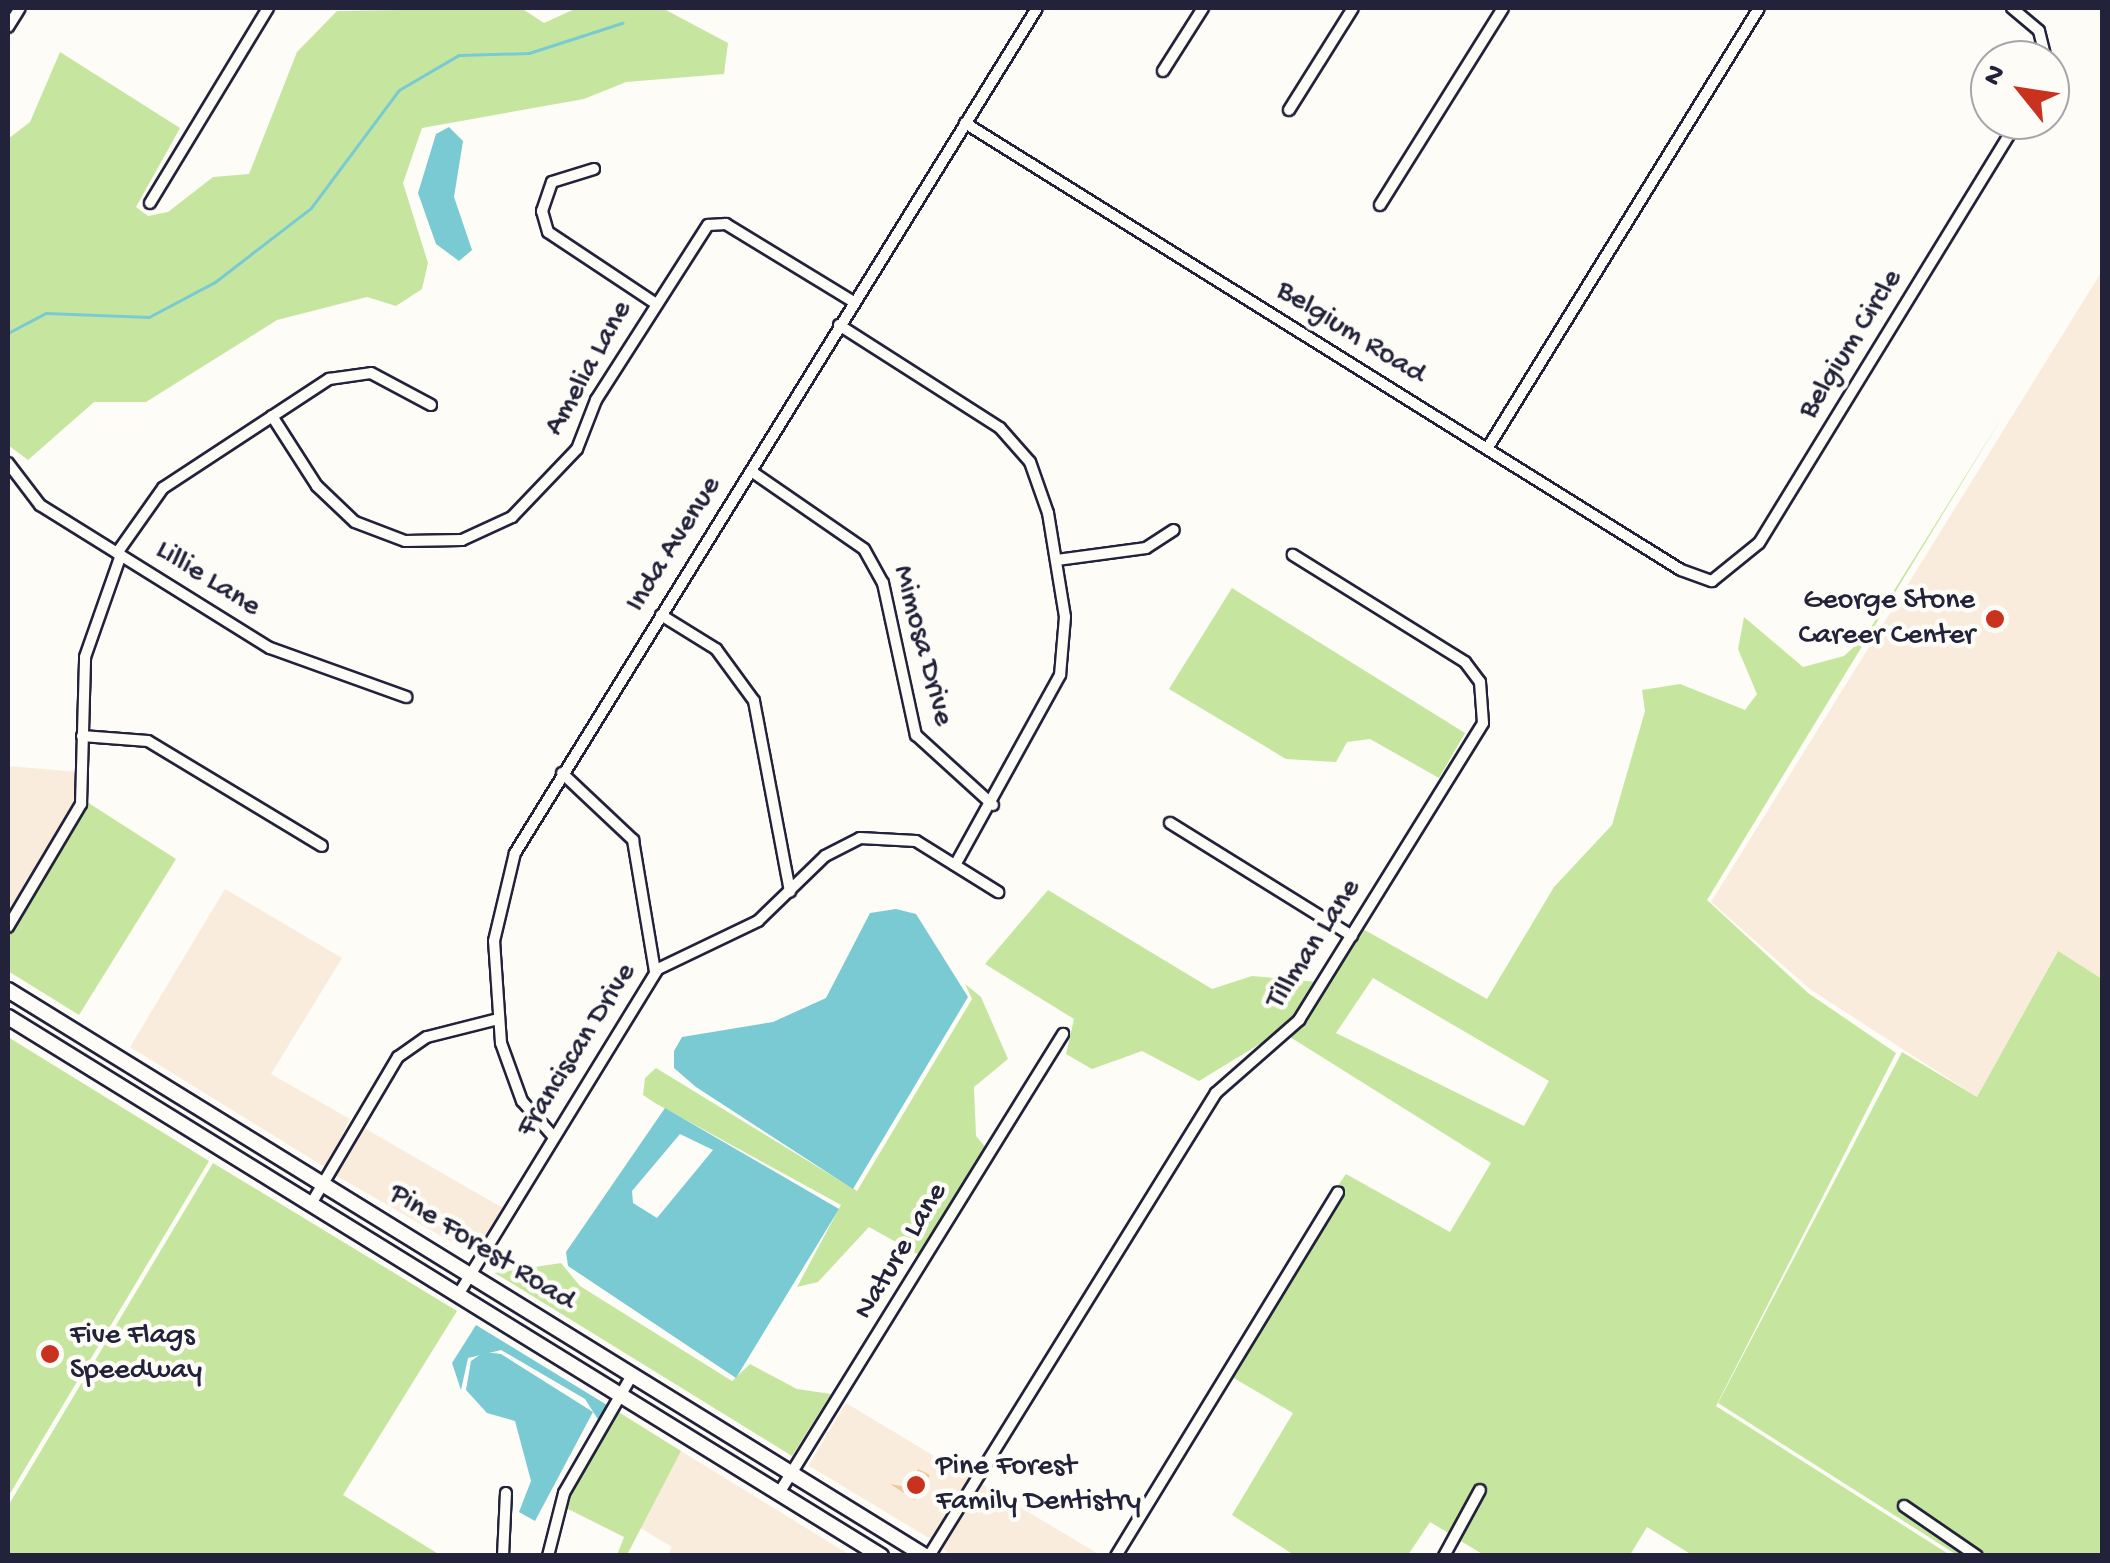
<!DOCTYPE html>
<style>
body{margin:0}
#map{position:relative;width:2110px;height:1563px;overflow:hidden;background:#fdfcf7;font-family:"Gochi Hand",sans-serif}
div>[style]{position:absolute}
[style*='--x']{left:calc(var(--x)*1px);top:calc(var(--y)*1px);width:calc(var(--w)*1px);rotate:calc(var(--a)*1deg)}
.built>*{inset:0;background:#f9ecdd;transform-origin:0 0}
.green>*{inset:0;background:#c6e69f}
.water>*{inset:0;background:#79cad2}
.stream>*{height:2.5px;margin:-1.25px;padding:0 1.25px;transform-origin:1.25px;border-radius:1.25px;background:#79cad2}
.building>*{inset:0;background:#efc89f}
.roads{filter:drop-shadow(2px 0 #22223b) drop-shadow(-2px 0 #22223b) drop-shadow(0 2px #22223b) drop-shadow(0 -2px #22223b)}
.street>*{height:10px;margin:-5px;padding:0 5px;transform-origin:5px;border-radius:5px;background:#fdfcf7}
.secondary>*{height:14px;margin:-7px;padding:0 7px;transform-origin:7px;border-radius:7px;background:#fdfcf7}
.dots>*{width:28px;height:28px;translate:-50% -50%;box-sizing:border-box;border:5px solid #fdfcf7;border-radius:50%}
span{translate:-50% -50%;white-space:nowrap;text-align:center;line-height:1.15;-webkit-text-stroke:9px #fdfcf7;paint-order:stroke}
.street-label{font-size:30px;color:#22223b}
.poi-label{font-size:30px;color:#22223b}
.right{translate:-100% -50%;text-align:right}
.left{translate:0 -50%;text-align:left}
.frame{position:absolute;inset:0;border:10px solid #22223b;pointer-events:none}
.north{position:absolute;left:1970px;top:40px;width:100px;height:100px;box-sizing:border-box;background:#fdfcf7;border:2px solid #a5a5ac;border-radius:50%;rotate:300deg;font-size:28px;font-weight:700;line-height:40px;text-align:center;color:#22223b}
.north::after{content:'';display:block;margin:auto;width:35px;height:45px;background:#c8321e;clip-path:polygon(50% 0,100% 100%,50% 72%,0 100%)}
</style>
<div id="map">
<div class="built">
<i style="clip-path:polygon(2102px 271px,2102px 979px,2057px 952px,1977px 1097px,1811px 990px,1711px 902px)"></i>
<i style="clip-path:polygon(8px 766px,79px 772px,70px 816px,8px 916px)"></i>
<i style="clip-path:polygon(225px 889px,342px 958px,271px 1074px,350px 1119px,326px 1168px,130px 1047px)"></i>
<i style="left:359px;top:1125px;width:166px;height:55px;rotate:30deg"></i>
<i style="left:846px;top:1403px;width:146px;height:73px;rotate:31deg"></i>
<i style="clip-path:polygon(681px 1451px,850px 1555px,668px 1555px,672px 1547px,637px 1526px)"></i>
<i style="clip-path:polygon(980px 1483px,1100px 1555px,953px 1555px,940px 1547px)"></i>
</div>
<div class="green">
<i style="clip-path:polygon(521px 8px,544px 23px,577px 8px,662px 8px,728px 43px,724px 74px,626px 82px,584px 99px,422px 128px,403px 183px,428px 263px,422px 289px,396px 306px,367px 297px,277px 320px,146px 402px,94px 402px,28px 460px,8px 445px,8px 139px,30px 122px,60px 52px,180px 128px,136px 207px,148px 216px,168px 212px,213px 177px,249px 174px,297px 52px,337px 11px)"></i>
<i style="clip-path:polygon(evenodd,2004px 414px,1707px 900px,1808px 993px,1896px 1053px,1716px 1406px,1950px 1555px,1692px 1555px,1647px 1527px,1630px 1555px,1484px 1555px,1459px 1540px,1487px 1489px,1478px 1484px,1450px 1534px,1430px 1522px,1408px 1555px,1294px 1555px,1232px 1515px,1293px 1413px,1232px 1377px,1344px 1192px,1337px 1187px,1346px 1174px,1450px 1232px,1491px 1163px,1290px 1037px,1363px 929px,1487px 999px,1554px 887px,1612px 825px,1645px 711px,1642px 690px,1680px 684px,1745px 710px,1757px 694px,1738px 649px,1744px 617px,1803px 667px,1844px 656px,1865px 637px,2004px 414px,1373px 978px,1549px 1081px,1524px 1126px,1336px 1033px,1373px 978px)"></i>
<i style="clip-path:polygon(1232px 588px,1465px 733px,1439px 778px,1370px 739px,1347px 742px,1336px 762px,1286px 759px,1169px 689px)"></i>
<i style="clip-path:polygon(87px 802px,176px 859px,79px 1015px,8px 971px,8px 937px)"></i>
<i style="clip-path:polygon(1048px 890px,1212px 989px,1252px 976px,1317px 982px,1281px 1031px,1199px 1081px,1142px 1051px,1092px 1069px,1066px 1054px,1074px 1019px,985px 964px)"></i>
<i style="clip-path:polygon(2058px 951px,2102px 979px,2102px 1555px,1957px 1555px,1718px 1403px,1902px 1052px,1977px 1097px)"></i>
<i style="clip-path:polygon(965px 984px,981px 997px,1008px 1059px,974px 1087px,976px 1136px,987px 1149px,921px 1256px,869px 1227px,818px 1282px,797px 1287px,841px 1205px,655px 1103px,643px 1095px,645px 1078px,656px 1068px,857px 1191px,972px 999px)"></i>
<i style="clip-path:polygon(8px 1037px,209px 1161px,8px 1497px)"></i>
<i style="clip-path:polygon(213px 1163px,457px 1311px,343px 1495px,440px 1555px,8px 1555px,8px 1506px)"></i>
<i style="clip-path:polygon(561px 1263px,580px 1286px,732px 1381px,750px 1364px,797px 1389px,831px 1394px,792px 1456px,495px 1273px)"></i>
<i style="clip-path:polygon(617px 1411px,681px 1451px,627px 1555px,617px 1555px,624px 1537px,564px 1507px)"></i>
</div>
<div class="water">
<i style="clip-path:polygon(449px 127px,463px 141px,454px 197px,472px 250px,459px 261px,436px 244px,418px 193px,436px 134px)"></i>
<i style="clip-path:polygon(896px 909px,916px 914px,968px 997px,853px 1189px,696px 1087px,674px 1068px,674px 1051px,682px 1037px,773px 1022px,826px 998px,870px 913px)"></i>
<i style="clip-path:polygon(evenodd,665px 1108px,839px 1209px,736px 1378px,568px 1266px,566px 1252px,665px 1108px,680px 1134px,713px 1150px,657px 1218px,633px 1203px,632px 1191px,680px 1134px)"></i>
<i style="clip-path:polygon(476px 1325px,607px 1405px,599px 1421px,585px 1399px,501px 1350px,468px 1358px,461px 1390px,452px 1363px)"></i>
<i style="clip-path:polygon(484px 1352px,501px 1354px,593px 1412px,535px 1521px,519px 1512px,531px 1481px,515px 1421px,487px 1413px,466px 1390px,471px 1361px)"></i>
</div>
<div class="stream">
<i style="--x:8;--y:333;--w:43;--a:-27.8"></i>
<i style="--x:46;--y:313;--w:103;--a:2.2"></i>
<i style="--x:149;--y:317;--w:75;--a:-27.9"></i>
<i style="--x:215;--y:282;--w:121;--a:-37.6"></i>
<i style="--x:311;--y:208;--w:147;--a:-53.3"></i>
<i style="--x:399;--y:90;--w:69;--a:-30.3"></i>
<i style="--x:459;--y:55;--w:70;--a:-1.6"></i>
<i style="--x:529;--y:53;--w:98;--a:-17.9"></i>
</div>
<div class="building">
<i style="clip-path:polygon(918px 1469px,930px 1475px,915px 1500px,890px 1484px,907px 1487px)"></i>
</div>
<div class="roads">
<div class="street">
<i style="--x:2012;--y:8;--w:35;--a:40"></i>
<i style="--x:2039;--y:31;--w:30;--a:76"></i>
<i style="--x:8;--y:27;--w:22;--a:-58"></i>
<i style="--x:1163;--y:71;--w:75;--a:-57.6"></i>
<i style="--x:1289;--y:110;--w:120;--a:-57.9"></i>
<i style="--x:965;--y:123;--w:844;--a:31.98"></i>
<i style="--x:1681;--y:570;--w:33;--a:20"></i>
<i style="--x:1712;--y:581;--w:60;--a:-39"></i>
<i style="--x:1759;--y:543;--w:496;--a:-58.5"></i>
<i style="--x:594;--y:169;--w:44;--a:162.8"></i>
<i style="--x:552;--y:182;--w:31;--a:109"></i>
<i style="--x:542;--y:211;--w:22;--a:74"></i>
<i style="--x:548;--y:232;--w:128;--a:33.6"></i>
<i style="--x:150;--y:203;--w:228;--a:-58.8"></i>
<i style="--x:1380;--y:205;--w:232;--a:-58"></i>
<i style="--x:839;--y:325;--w:191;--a:32.6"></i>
<i style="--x:1000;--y:428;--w:45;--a:48.6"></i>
<i style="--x:1030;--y:462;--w:54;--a:70.6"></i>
<i style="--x:1048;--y:513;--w:105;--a:80.7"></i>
<i style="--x:1065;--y:617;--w:58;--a:94.9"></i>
<i style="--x:1060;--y:675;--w:217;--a:118.9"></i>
<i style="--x:272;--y:416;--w:83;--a:57.3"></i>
<i style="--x:317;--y:486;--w:52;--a:43.5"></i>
<i style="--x:355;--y:522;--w:53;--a:20.8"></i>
<i style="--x:405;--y:541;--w:57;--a:-1"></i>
<i style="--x:462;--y:540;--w:55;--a:-24.7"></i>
<i style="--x:512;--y:517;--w:94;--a:-46.3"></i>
<i style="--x:577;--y:449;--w:53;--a:-68.8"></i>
<i style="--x:596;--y:400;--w:208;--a:-57.4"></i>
<i style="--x:708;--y:225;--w:18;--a:-3"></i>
<i style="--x:726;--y:224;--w:150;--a:31.4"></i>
<i style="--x:1487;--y:449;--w:518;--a:-58.33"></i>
<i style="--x:8;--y:463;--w:53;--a:52.7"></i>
<i style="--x:40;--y:505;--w:271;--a:31.9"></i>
<i style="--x:270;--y:648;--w:145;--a:19.8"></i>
<i style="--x:751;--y:471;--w:137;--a:34.6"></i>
<i style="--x:864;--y:549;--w:39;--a:61"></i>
<i style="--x:883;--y:583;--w:156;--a:77.8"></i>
<i style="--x:916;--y:735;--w:104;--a:42.3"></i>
<i style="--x:117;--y:553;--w:80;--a:-54.7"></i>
<i style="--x:163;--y:488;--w:199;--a:-33.3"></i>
<i style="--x:329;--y:379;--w:42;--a:-8.1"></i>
<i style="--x:371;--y:373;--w:68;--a:28.1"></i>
<i style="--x:1057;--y:560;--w:90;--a:-7.7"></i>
<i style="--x:1146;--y:548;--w:33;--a:-33"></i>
<i style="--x:661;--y:615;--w:65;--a:31.7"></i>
<i style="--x:716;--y:649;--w:64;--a:53.8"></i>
<i style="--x:754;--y:701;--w:194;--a:79.3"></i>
<i style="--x:82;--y:736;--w:66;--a:4.3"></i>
<i style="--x:148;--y:741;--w:203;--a:31.1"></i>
<i style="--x:562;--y:773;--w:98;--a:43.3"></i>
<i style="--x:633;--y:840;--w:134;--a:80.5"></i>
<i style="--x:1170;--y:823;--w:214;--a:31.8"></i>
<i style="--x:8;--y:927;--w:143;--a:-59.3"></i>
<i style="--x:81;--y:804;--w:147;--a:-88.4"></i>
<i style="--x:85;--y:657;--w:108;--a:-70.6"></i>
<i style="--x:552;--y:1135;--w:45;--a:-131.4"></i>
<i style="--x:522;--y:1101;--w:62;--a:-109.9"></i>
<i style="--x:501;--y:1043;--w:102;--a:-93.9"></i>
<i style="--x:494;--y:941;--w:90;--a:-76.6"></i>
<i style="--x:515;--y:853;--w:993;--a:-58.29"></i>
<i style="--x:311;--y:1204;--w:171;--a:-59.4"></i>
<i style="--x:398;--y:1057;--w:35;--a:-35"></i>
<i style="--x:427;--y:1037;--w:73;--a:-14.2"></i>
<i style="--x:458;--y:1295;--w:382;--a:-58.5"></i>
<i style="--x:658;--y:969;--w:111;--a:-25.6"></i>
<i style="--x:758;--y:921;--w:93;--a:-44.1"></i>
<i style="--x:825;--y:856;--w:39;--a:-27"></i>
<i style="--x:860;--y:838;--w:56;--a:3.1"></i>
<i style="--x:916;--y:841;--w:97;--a:31.9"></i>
<i style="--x:779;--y:1493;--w:540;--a:-58.25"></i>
<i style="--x:1904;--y:1506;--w:88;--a:34.4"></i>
<i style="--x:503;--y:1556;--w:63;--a:-87.3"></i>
<i style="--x:548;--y:1556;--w:65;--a:-75.7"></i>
<i style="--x:564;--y:1493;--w:136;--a:-60"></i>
<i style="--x:929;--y:1556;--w:545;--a:-58.21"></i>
<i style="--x:1216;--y:1093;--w:111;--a:-41.3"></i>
<i style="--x:1299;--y:1020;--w:349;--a:-58.2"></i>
<i style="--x:1483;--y:723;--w:41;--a:-94.2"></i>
<i style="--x:1480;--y:682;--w:25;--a:-127"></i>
<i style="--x:1465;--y:662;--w:203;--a:-148.1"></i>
<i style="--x:1116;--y:1556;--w:426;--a:-58.6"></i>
<i style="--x:1444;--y:1556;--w:75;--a:-61.4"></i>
</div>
<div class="secondary">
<i style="--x:8;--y:990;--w:1078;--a:31.68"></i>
<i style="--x:8;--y:1017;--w:1026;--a:31.69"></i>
</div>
</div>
<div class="dots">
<i style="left:1995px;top:619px;background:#c8321e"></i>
<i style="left:50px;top:1354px;background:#c8321e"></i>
<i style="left:916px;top:1485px;background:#c8321e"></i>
</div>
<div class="street-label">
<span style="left:1350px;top:334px;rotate:32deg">Belgium Road</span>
<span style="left:1852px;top:345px;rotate:-58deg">Belgium Circle</span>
<span style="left:590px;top:369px;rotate:-61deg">Amelia Lane</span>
<span style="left:675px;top:545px;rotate:-58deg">Inda Avenue</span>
<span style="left:207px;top:580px;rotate:32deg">Lillie Lane</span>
<span style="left:921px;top:646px;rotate:75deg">Mimosa Drive</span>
<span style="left:1315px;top:945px;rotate:-57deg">Tillman Lane</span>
<span style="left:578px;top:1051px;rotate:-58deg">Franciscan Drive</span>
<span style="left:481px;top:1249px;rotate:32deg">Pine Forest Road</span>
<span style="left:902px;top:1252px;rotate:-59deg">Nature Lane</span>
</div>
<div class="poi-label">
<span class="right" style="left:1975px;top:619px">George Stone<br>Career Center</span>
<span class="left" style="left:70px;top:1354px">Five Flags<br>Speedway</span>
<span class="left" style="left:936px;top:1485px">Pine Forest<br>Family Dentistry</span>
</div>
<div class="frame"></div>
<div class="north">N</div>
</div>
